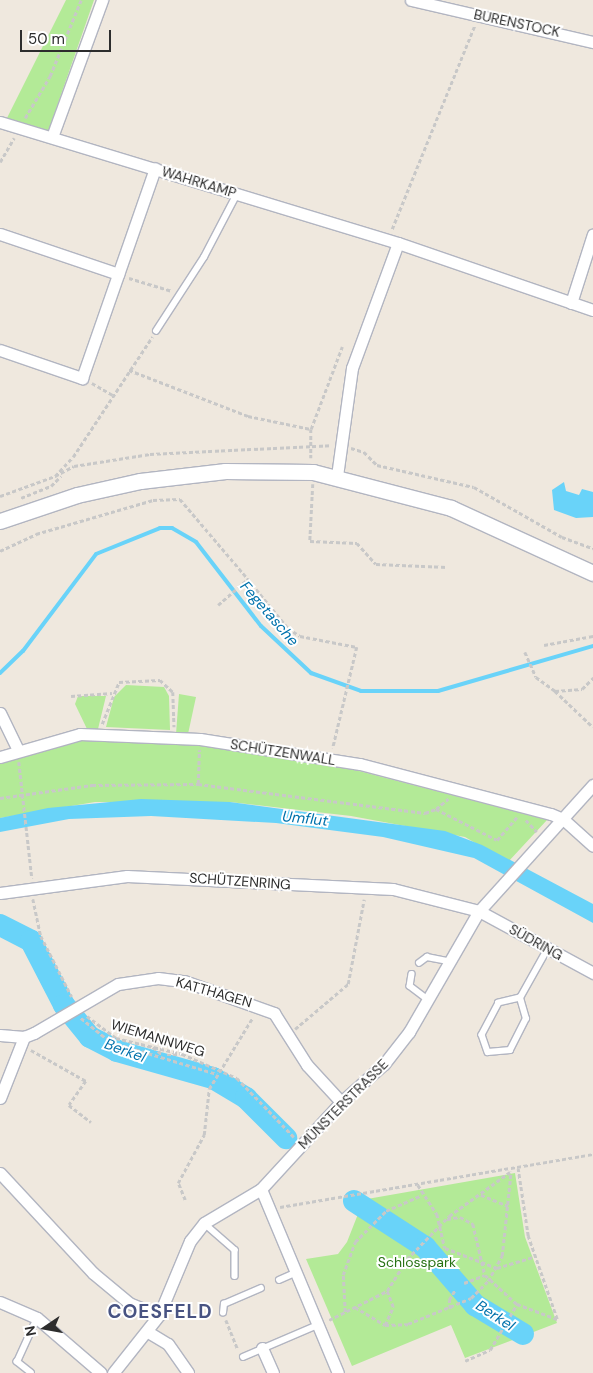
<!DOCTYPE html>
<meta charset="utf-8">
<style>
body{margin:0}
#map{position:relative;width:593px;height:1373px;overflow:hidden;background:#efe8de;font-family:"DM Sans",sans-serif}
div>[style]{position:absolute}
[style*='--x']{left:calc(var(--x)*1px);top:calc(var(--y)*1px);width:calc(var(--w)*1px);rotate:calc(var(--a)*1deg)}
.green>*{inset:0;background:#b3ea97}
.water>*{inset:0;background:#69d3f9}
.stream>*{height:4px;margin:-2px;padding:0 2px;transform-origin:2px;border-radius:2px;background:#69d3f9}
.river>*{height:22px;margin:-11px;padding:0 11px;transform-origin:11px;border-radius:11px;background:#69d3f9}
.path>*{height:2.5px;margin-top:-1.25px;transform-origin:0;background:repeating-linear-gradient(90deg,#c8c8c8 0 4px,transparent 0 6.5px)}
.roads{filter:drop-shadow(1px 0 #b2b5c1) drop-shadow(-1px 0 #b2b5c1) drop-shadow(0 1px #b2b5c1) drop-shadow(0 -1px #b2b5c1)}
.lane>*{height:5.5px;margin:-2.75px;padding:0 2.75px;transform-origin:2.75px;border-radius:2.75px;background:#fff}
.street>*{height:11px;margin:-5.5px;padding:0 5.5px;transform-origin:5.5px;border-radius:5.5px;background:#fff}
.secondary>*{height:15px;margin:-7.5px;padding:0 7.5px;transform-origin:7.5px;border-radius:7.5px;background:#fff}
span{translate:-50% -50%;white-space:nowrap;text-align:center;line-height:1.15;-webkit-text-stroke:4px #fff;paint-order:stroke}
.street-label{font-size:14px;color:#2d2d2d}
.park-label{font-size:14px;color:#287214}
.water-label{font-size:15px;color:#0172ac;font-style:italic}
.district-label{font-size:19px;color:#485382;font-weight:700;letter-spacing:1px}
.north{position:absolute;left:20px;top:1303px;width:50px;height:50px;-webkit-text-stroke:4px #fff;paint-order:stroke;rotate:258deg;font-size:14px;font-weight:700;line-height:20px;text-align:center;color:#2d2d2d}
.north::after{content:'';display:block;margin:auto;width:18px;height:22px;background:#2d2d2d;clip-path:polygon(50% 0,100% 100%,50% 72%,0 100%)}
.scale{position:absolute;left:20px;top:30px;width:91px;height:22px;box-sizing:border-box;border:2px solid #2d2d2d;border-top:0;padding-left:6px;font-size:15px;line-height:18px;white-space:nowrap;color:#2d2d2d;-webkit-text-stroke:4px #fff;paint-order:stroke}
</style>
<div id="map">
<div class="green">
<i style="clip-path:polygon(66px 0,94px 0,48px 132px,7px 118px)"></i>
<i style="clip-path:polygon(126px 685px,164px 687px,169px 696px,170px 730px,106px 727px,114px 697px)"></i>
<i style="clip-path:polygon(179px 694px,196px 697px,188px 734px,176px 734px)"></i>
<i style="clip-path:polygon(78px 696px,106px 696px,98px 729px,87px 729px,75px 704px)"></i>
<i style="clip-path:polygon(91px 737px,192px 740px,359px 771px,547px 820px,508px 862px,465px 837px,351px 816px,230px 802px,95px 802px,0 818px,0 761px)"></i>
<i style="clip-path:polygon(515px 1173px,525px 1237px,557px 1323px,465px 1358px,451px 1325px,352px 1366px,306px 1259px,338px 1254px,347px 1242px,358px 1214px,350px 1202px)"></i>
</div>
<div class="water">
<i style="clip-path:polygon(564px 482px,566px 491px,579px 495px,582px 489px,593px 492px,593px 517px,576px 518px,554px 510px,552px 490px)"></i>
<i style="clip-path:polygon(141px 799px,230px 802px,445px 831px,482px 845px,593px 904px,593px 923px,474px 858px,383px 837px,276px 823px,151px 816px,69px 819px,0 832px,0 818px,48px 808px)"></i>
</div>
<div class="stream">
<i style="--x:0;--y:673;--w:32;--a:-44"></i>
<i style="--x:23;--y:651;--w:121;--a:-53"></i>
<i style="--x:96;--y:554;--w:69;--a:-22.1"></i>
<i style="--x:160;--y:528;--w:12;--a:0"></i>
<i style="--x:172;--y:528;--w:28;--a:30"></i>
<i style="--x:196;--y:542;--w:106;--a:52.3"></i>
<i style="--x:261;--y:626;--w:69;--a:43.2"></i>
<i style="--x:311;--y:673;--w:53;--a:19.8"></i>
<i style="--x:361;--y:691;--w:77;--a:0"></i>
<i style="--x:438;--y:691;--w:161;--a:-16.2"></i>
</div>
<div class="river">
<i style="--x:0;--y:925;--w:35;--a:27"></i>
<i style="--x:31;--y:941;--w:72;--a:62.7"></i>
<i style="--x:64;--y:1005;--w:41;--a:50.9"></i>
<i style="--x:90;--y:1037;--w:30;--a:27"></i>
<i style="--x:117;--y:1051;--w:100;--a:15.7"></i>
<i style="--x:213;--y:1078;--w:39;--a:31"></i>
<i style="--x:246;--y:1098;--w:57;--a:45"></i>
<i style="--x:354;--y:1201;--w:85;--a:32.9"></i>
<i style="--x:425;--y:1247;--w:77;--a:49.2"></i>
<i style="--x:475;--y:1305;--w:56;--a:31.1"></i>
</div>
<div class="path">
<i style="--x:25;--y:118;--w:49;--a:-59.2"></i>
<i style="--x:50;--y:76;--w:82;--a:-67.8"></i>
<i style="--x:0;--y:162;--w:28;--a:-60"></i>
<i style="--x:392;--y:229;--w:220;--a:-67.9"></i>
<i style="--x:129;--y:278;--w:45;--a:16.8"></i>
<i style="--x:129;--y:370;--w:128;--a:21.1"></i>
<i style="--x:248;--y:416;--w:64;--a:11.7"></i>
<i style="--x:311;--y:429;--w:29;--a:90"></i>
<i style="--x:92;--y:383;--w:24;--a:30"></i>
<i style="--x:311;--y:429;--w:88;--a:-69.3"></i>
<i style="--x:351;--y:448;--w:14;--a:17"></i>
<i style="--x:364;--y:452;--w:18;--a:45"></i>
<i style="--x:377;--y:465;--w:99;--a:12.8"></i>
<i style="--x:474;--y:487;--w:101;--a:29.6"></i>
<i style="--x:562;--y:537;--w:33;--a:20"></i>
<i style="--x:55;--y:476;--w:21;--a:-28"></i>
<i style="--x:74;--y:466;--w:77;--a:-9"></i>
<i style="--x:150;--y:454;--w:181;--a:-2.8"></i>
<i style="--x:313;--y:484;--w:57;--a:93"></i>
<i style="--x:310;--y:541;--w:47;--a:2.4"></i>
<i style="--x:357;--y:543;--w:28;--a:48"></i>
<i style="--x:376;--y:564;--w:71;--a:2.4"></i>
<i style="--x:0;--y:496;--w:59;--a:-20"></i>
<i style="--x:55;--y:476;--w:26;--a:-47"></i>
<i style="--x:73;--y:457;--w:144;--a:-56.6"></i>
<i style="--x:21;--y:498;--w:32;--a:-22"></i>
<i style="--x:51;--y:486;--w:14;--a:-45"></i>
<i style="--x:0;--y:551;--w:40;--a:-25"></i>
<i style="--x:36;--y:534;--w:122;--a:-16.2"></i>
<i style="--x:153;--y:500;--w:27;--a:-2"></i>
<i style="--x:180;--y:499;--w:105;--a:49.6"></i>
<i style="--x:218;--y:605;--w:40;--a:-41"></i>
<i style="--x:248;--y:579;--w:63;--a:50.8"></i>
<i style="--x:288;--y:628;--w:14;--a:34"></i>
<i style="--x:300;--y:636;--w:58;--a:10.9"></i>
<i style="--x:357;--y:647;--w:104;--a:103.4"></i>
<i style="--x:544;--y:645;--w:50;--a:-10.4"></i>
<i style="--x:525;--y:652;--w:27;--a:66"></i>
<i style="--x:536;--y:677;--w:24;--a:36"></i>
<i style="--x:555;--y:691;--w:27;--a:-4"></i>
<i style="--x:582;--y:689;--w:16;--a:-45"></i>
<i style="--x:555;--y:691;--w:52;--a:43.5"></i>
<i style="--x:71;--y:696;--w:41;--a:-4.2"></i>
<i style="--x:102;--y:724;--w:45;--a:-68"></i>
<i style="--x:119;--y:682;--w:41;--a:-2.8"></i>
<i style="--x:160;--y:680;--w:18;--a:43"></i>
<i style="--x:173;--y:692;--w:35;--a:88"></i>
<i style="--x:19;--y:762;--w:117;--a:83.6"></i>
<i style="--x:198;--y:784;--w:34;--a:-88"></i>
<i style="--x:0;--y:798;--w:93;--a:-8"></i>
<i style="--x:92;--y:785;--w:106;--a:-0.5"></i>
<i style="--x:198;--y:784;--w:229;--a:7.3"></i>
<i style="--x:425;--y:813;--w:12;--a:-20"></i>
<i style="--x:436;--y:809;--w:68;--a:26.9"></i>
<i style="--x:497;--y:840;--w:30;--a:-49"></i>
<i style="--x:436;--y:809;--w:16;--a:-40"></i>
<i style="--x:526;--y:820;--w:16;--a:47"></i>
<i style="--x:33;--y:899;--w:38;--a:78"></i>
<i style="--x:41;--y:936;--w:68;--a:63.1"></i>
<i style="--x:87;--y:1016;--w:36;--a:37"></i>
<i style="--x:116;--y:1038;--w:68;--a:13.6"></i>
<i style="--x:182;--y:1054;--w:60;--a:23.6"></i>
<i style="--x:237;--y:1078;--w:82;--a:46"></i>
<i style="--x:81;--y:1018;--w:38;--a:39"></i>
<i style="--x:111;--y:1042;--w:111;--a:16.8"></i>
<i style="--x:295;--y:1029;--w:70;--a:-40.3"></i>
<i style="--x:348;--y:984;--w:86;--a:-79.3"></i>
<i style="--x:153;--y:1047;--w:11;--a:38"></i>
<i style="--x:31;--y:1050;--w:63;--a:29.4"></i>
<i style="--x:86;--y:1081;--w:29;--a:125"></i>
<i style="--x:69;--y:1105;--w:28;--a:38"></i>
<i style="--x:167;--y:1055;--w:14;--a:0"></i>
<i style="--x:418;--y:1185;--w:35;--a:57"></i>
<i style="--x:437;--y:1214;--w:35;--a:77"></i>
<i style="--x:445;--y:1248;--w:56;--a:21"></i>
<i style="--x:497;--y:1268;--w:39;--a:-17"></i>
<i style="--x:481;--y:1195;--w:29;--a:22"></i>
<i style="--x:185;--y:1200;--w:18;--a:-112"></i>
<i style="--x:178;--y:1183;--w:55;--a:-61.6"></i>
<i style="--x:204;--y:1135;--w:46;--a:-83.8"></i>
<i style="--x:209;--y:1089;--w:84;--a:-58.6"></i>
<i style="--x:280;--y:1207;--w:317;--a:-9.6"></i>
<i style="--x:447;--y:1219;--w:13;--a:-9"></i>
<i style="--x:460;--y:1217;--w:15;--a:28"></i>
<i style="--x:473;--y:1224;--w:52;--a:76.8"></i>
<i style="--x:485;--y:1275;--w:43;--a:42.2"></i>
<i style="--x:464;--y:1283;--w:22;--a:-21"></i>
<i style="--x:355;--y:1307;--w:35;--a:31"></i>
<i style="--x:385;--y:1325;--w:23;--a:-2"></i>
<i style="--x:408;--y:1324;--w:68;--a:-22.4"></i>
<i style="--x:471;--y:1298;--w:24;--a:-45"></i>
<i style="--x:488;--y:1281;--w:29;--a:-61"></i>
<i style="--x:502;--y:1256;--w:85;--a:-84"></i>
<i style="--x:450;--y:1309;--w:9;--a:-96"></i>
<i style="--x:449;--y:1300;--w:12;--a:-59"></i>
<i style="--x:345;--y:1312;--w:37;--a:-93"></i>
<i style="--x:343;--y:1275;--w:35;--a:-70"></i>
<i style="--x:355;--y:1242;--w:44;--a:-45"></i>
<i style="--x:386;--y:1211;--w:39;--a:-24"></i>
<i style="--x:226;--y:1320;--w:32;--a:68"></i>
<i style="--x:329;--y:1320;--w:65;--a:-26.6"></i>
<i style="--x:387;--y:1291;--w:38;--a:-58"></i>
<i style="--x:407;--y:1259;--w:60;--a:-45.7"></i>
<i style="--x:449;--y:1216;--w:75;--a:-35.8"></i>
<i style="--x:385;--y:1325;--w:20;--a:-66"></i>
<i style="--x:393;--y:1307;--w:17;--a:-111"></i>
<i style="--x:465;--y:1361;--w:27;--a:-24"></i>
<i style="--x:490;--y:1350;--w:53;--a:-59.6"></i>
<i style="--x:517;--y:1304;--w:43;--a:20.6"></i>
<i style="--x:557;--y:1319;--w:88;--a:-109.3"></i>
<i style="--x:528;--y:1236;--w:68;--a:-98.5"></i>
</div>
<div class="roads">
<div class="lane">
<i style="--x:156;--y:331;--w:88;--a:-57"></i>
<i style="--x:204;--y:257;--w:71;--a:-62.4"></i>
<i style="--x:419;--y:963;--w:10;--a:-37"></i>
<i style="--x:427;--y:957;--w:20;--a:11"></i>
<i style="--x:412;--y:974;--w:12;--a:99"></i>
<i style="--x:410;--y:986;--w:21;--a:37"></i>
<i style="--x:520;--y:998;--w:22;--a:167"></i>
<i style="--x:499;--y:1003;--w:36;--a:118"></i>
<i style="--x:482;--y:1035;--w:18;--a:71"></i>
<i style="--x:488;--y:1052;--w:22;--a:-5"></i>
<i style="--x:510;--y:1050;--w:35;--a:-63"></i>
<i style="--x:526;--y:1019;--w:22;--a:-106"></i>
<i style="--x:520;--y:998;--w:57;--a:-60.8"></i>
<i style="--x:204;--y:1223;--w:41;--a:41.1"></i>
<i style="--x:235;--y:1250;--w:26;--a:90"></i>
<i style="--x:279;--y:1280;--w:20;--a:-24"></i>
<i style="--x:223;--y:1313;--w:9;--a:-84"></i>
<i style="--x:224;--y:1304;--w:40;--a:-23.4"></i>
<i style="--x:243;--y:1357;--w:82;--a:-23.1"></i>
<i style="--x:31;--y:1373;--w:18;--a:-142"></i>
<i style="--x:17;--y:1362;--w:48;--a:-65.6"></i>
</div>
<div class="street">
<i style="--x:411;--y:0;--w:187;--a:13"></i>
<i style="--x:0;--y:122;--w:416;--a:16.9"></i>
<i style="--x:398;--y:243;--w:206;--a:19"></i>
<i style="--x:52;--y:137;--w:146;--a:-69.9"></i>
<i style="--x:0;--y:234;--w:125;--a:18.7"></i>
<i style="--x:571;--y:303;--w:72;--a:-72.3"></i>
<i style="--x:0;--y:350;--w:87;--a:18.9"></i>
<i style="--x:82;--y:378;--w:222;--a:-70.8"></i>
<i style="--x:337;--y:476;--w:109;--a:-82.1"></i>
<i style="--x:352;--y:368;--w:133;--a:-69.8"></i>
<i style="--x:0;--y:713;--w:41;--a:64.1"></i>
<i style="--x:0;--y:757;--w:83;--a:-16"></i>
<i style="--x:80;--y:734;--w:120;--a:2.4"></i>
<i style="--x:200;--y:739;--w:162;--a:8.9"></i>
<i style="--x:360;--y:764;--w:197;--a:14.7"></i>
<i style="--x:551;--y:814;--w:13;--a:23"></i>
<i style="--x:563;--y:819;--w:40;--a:42"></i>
<i style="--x:0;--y:893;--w:128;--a:-7.6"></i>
<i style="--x:127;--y:876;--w:266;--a:2.8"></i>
<i style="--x:393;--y:889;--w:89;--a:14.3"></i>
<i style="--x:479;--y:911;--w:130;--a:28.5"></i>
<i style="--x:0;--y:1035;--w:24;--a:5"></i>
<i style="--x:24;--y:1037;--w:11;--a:-22"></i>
<i style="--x:34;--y:1033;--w:97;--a:-30.3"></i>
<i style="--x:118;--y:984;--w:40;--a:-8.5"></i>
<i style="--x:158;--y:978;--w:26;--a:7"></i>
<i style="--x:184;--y:981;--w:96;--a:19.6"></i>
<i style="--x:274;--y:1013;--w:62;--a:57.6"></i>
<i style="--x:307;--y:1065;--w:50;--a:47.4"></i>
<i style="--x:0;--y:1098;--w:66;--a:-68.5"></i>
<i style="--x:0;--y:1173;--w:137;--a:47.1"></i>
<i style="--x:93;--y:1273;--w:47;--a:39.8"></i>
<i style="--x:129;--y:1303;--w:32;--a:22"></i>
<i style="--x:261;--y:1189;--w:199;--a:67.3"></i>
<i style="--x:0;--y:1302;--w:40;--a:23.4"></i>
<i style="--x:37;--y:1318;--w:84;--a:40.7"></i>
<i style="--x:148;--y:1332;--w:23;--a:31"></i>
<i style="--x:168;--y:1344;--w:35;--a:55"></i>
<i style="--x:262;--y:1348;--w:27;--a:66"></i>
<i style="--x:113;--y:1373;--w:74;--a:-51.6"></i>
<i style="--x:159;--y:1315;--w:80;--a:-67.3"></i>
<i style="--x:190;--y:1241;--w:23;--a:-52"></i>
<i style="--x:204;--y:1223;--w:66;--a:-30.8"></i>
<i style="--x:261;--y:1189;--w:118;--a:-47.4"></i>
<i style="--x:341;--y:1102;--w:57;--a:-41.5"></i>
<i style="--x:384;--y:1064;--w:41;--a:-52"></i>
<i style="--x:409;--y:1032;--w:140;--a:-60"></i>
<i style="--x:479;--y:911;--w:170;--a:-47.9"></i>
</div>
<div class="secondary">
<i style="--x:0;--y:521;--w:81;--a:-18.7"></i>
<i style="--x:77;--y:495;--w:65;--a:-12.5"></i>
<i style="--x:140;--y:481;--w:86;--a:-6.7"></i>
<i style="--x:225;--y:471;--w:88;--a:0.7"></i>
<i style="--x:313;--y:472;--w:143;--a:14.6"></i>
<i style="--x:451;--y:508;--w:156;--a:24.6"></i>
</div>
</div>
<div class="street-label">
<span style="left:517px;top:23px;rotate:12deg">BURENSTOCK</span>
<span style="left:199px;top:182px;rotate:17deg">WAHRKAMP</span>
<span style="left:283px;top:752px;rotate:9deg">SCHÜTZENWALL</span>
<span style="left:240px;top:881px;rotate:4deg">SCHÜTZENRING</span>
<span style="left:536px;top:942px;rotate:29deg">SÜDRING</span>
<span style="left:214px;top:992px;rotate:16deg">KATTHAGEN</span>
<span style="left:158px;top:1038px;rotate:17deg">WIEMANNWEG</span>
<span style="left:343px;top:1104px;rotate:-45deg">MÜNSTERSTRASSE</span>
</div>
<div class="park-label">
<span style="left:417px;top:1262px">Schlosspark</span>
</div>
<div class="water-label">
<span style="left:269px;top:614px;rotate:49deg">Fegetasche</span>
<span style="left:305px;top:819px;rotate:6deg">Umflut</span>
<span style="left:125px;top:1051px;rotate:20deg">Berkel</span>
<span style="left:495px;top:1316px;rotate:33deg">Berkel</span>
</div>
<div class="district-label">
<span style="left:160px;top:1312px">COESFELD</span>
</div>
<div class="north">N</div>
<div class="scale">50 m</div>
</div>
